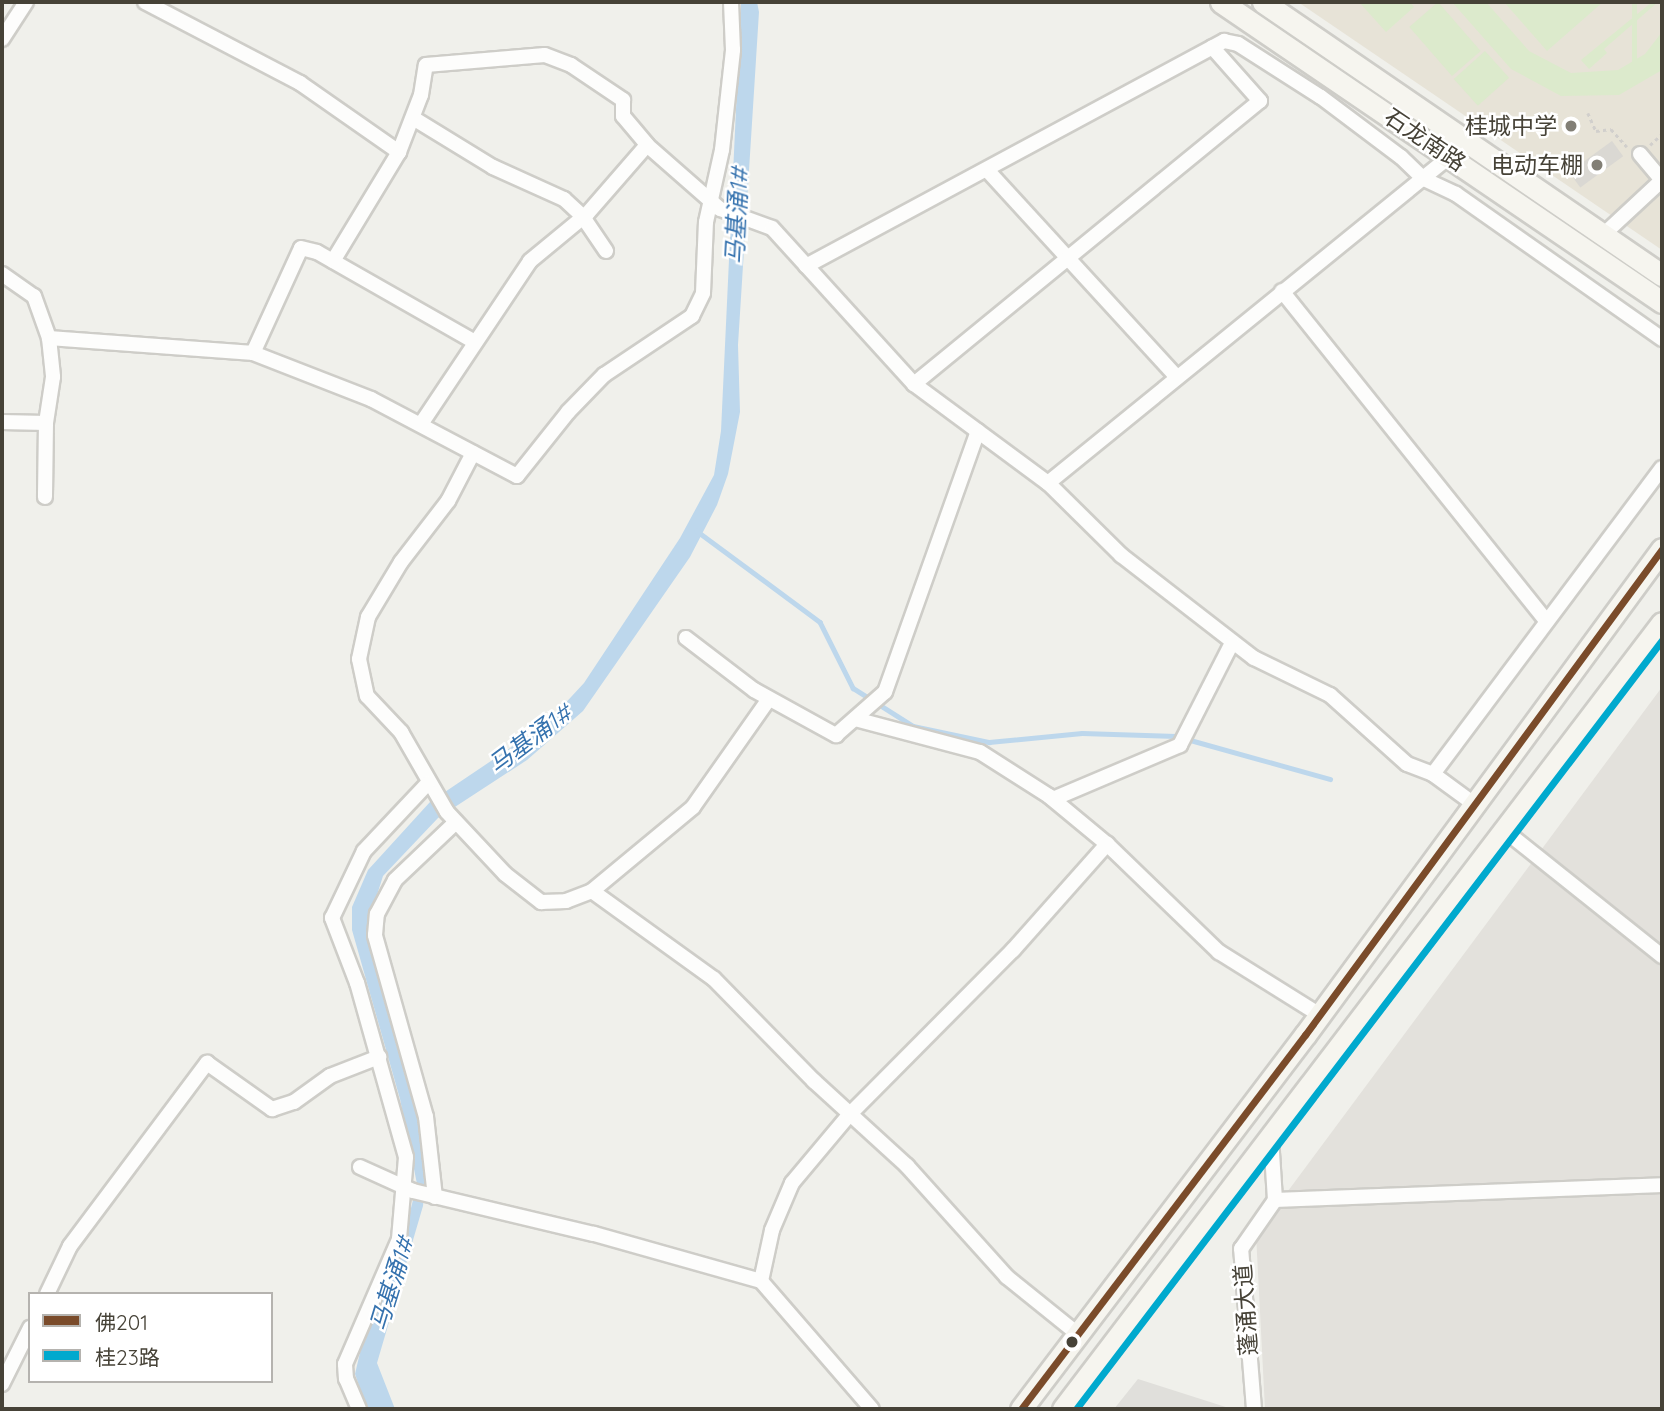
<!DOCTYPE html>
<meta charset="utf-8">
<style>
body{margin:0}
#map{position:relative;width:1664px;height:1411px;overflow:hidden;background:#f0f0eb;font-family:Quicksand,"Noto Sans SC",sans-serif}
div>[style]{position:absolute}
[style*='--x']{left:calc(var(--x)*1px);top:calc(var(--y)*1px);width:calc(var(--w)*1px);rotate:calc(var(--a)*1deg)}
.industrial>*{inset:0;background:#e3e1dc}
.education>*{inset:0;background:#e7e3d7}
.green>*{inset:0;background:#dceacc;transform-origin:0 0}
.parking>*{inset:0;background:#e0dfdb}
.water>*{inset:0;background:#bdd7ec}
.stream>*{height:4.5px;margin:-2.25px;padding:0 2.25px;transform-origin:2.25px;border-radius:2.25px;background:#bdd7ec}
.building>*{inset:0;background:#dad8d3;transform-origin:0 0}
.path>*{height:2.5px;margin-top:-1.25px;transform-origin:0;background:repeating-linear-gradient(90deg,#d1cfcc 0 3.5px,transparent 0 7px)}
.roads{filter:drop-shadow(2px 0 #cecdc8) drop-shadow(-2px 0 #cecdc8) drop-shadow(0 2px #cecdc8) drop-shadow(0 -2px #cecdc8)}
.street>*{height:14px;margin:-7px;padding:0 7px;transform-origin:7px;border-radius:7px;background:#fdfdfc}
.secondary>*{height:21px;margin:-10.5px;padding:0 10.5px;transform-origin:10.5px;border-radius:10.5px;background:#f6f5ef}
.bus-1>*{height:7px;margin:-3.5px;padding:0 3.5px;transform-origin:3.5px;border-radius:3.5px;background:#7a4b2a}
.bus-2>*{height:7px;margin:-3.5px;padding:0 3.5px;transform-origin:3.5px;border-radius:3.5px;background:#00a9ce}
.dots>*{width:19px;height:19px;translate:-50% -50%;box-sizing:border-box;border:4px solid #fff;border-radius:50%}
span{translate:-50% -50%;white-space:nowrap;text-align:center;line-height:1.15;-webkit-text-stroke:5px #fff;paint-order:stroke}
.poi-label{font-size:23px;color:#464237}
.right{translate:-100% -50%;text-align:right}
.street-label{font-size:23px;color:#464237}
.water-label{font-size:24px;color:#3572ae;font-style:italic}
.frame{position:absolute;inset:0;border:4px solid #464237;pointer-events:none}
.legend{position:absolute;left:28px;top:1292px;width:245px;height:91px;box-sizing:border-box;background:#fff;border:2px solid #b5b3af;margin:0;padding:9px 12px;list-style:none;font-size:21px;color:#464237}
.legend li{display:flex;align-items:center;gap:14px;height:35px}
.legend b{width:35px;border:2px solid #b5b3af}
</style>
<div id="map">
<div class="industrial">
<i style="clip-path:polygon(1662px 687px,1662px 1409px,1265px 1409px,1256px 1234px)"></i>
</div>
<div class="education">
<i style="clip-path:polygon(1298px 2px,1662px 2px,1662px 250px)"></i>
</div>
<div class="green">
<i style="clip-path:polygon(1359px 2px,1410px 2px,1414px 7px,1386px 32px)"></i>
<i style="left:1438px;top:2px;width:65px;height:38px;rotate:49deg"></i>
<i style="clip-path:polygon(1452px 2px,1486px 2px,1529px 51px,1571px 73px,1618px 70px,1645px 54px,1662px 32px,1662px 70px,1619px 95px,1561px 96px,1511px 69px)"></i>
<i style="clip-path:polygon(1504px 2px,1603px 2px,1547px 51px)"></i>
<i style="left:1632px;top:2px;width:5px;height:74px"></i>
<i style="clip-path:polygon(1652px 2px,1658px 2px,1604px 49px,1607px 53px,1589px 69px,1581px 60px)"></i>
<i style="left:1485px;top:51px;width:36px;height:42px;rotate:48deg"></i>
</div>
<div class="parking">
<i style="clip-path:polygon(1138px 1379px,1232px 1409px,1114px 1409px)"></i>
</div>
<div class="water">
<i style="clip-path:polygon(741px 2px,757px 2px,759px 12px,738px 345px,740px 412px,728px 474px,717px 505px,690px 557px,583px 711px,527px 760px,438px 818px,383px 876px,370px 917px,417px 1104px,425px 1182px,423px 1206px,377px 1363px,395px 1409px,367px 1409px,355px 1374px,362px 1344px,399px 1256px,417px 1184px,400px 1099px,352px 930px,352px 907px,368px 870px,430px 802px,546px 724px,584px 683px,680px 538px,714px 475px,721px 431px)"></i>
</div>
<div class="stream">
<i style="--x:697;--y:531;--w:153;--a:36.5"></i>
<i style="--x:820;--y:622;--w:74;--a:63.4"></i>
<i style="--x:853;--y:688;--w:71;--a:32.3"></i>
<i style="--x:913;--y:726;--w:78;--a:11.9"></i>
<i style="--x:989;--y:742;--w:93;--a:-5.5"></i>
<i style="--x:1082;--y:733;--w:94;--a:1.8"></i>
<i style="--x:1176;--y:736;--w:160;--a:15.6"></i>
</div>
<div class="building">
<i style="left:1612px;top:141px;width:19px;height:53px;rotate:54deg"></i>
</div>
<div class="path">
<i style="--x:1588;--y:113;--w:20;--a:66"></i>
<i style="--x:1596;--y:131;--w:15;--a:-8"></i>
<i style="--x:1611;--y:129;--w:24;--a:48"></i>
<i style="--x:1650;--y:145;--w:16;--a:-43"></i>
</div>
<div class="roads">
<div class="street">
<i style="--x:145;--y:2;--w:175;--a:27.6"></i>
<i style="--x:300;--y:83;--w:121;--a:34.9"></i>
<i style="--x:2;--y:39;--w:44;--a:-57"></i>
<i style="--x:413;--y:118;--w:94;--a:31.5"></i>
<i style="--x:493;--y:167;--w:78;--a:24.3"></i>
<i style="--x:564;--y:199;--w:26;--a:43"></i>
<i style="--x:583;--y:217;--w:41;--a:55.9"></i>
<i style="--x:1640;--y:154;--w:34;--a:50"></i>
<i style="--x:987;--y:170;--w:280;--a:47.5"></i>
<i style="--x:1603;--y:235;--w:81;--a:-43"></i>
<i style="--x:333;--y:261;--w:127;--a:-58.8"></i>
<i style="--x:399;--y:152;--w:61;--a:-68.9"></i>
<i style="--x:421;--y:95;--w:30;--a:-81"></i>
<i style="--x:426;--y:65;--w:119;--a:-4.8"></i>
<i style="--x:545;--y:55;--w:28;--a:21"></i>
<i style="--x:571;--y:65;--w:63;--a:33.9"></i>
<i style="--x:623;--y:100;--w:16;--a:90"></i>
<i style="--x:623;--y:116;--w:38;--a:50"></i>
<i style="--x:647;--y:145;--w:97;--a:41.2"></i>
<i style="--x:720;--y:209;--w:55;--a:20.1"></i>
<i style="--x:772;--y:228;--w:211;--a:47.7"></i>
<i style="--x:914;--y:384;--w:167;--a:36.5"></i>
<i style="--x:1048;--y:483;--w:103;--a:44.6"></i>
<i style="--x:1121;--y:555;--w:168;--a:37.8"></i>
<i style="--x:1254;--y:658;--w:85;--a:26"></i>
<i style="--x:1330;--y:695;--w:103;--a:41.9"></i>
<i style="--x:1407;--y:764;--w:28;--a:21"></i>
<i style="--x:1433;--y:774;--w:51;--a:36.2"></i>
<i style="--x:806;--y:266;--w:475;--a:-28.3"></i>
<i style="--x:1224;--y:41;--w:14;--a:12"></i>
<i style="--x:1238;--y:44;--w:98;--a:32.6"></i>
<i style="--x:1321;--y:97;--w:100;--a:36.9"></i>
<i style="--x:1401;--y:157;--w:32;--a:44"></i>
<i style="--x:1424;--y:179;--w:35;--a:25"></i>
<i style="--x:1456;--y:194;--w:252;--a:35.1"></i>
<i style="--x:2;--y:274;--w:39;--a:35"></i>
<i style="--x:34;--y:296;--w:45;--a:70.3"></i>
<i style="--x:49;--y:338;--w:39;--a:84"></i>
<i style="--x:53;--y:377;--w:47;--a:98.7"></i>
<i style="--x:46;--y:423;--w:74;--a:90.8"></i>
<i style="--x:1282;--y:291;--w:423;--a:51.3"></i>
<i style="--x:49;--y:338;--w:205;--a:4.2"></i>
<i style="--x:253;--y:353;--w:127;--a:21.3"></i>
<i style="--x:371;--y:399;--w:165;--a:27.8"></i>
<i style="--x:517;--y:476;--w:82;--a:-51.4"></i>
<i style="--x:568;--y:412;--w:52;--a:-45.8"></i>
<i style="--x:604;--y:375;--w:106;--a:-33.8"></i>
<i style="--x:692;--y:316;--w:25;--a:-64"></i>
<i style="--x:703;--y:293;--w:71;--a:-87.6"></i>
<i style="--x:706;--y:222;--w:74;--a:-77.5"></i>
<i style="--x:722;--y:150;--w:101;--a:-83.7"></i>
<i style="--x:733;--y:50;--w:48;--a:-92.4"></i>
<i style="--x:253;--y:353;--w:115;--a:-65.4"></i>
<i style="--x:301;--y:248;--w:16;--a:14"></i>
<i style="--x:317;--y:252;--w:182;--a:29.7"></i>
<i style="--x:914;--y:384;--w:447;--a:-39.3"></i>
<i style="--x:1260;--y:101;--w:72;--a:-131.6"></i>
<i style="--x:2;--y:422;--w:44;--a:1.3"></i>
<i style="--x:421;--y:424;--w:196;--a:-56.2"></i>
<i style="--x:530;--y:261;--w:74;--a:-39.5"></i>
<i style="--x:587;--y:214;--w:91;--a:-49"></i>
<i style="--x:473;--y:453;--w:54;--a:117.5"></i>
<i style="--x:448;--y:501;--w:77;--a:127.6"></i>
<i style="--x:401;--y:562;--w:64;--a:121"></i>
<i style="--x:368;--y:617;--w:43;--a:102.1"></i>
<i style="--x:359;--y:659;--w:38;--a:78"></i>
<i style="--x:367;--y:696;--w:50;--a:46.6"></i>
<i style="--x:401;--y:732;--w:92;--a:60.1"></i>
<i style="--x:447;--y:812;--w:85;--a:46.9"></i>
<i style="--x:505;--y:874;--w:46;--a:37.9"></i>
<i style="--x:541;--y:902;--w:25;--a:-2"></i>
<i style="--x:566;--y:901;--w:28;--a:-21"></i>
<i style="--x:592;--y:891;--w:131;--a:-39.7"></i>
<i style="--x:693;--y:807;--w:132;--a:-54.9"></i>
<i style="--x:1048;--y:483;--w:517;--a:-39.11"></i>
<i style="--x:686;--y:638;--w:86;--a:37.4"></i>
<i style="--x:754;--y:690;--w:94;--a:28.8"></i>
<i style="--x:836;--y:735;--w:65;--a:-41.3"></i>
<i style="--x:885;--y:692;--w:277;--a:-70.4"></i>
<i style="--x:855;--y:719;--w:129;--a:14.8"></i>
<i style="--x:980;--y:752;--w:82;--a:32.5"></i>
<i style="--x:1049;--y:796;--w:75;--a:39.6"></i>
<i style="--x:1107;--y:844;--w:156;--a:44"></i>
<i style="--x:1219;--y:952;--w:119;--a:32"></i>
<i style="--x:1433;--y:774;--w:382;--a:-53.2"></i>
<i style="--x:1053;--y:799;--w:138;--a:-23"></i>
<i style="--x:1180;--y:745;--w:114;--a:-63"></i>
<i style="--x:1504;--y:830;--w:202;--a:38.6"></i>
<i style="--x:592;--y:891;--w:150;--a:35.8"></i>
<i style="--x:714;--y:979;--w:143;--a:45.6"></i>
<i style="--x:814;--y:1081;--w:126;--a:42.4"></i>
<i style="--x:907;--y:1166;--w:149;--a:48"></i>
<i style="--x:1007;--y:1277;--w:92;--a:38.9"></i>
<i style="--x:360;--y:1167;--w:58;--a:24.4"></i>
<i style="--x:413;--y:1191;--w:186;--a:13.4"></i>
<i style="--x:594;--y:1234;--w:173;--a:15.7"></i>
<i style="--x:761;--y:1281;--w:169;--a:49.1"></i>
<i style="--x:435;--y:1197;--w:81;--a:-96.4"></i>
<i style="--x:426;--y:1117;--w:189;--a:-105.7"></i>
<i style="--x:375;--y:935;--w:21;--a:-85"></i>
<i style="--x:377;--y:914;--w:38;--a:-62"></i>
<i style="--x:395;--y:880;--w:84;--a:-43.6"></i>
<i style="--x:1275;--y:1200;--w:387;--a:-2.2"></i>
<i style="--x:761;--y:1281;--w:52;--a:-77.8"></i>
<i style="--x:772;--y:1230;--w:51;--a:-66.9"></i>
<i style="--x:792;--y:1183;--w:90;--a:-50"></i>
<i style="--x:850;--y:1114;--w:231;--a:-45.2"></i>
<i style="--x:1013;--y:950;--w:142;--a:-48.4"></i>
<i style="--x:47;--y:1294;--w:53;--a:-64.4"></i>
<i style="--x:70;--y:1246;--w:229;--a:-53.2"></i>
<i style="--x:207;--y:1063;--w:80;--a:35.3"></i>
<i style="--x:272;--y:1109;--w:23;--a:-18"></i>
<i style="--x:294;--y:1102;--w:44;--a:-35.8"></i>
<i style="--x:330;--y:1076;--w:53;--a:-21.2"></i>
<i style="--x:2;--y:1384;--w:63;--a:-63.4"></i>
<i style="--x:359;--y:1409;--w:33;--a:-113"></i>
<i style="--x:346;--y:1379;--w:15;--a:-94"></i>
<i style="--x:345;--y:1364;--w:136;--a:-66.6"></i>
<i style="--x:399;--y:1239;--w:82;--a:-85.1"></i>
<i style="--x:406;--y:1157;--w:181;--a:-105.7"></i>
<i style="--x:357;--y:983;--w:70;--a:-111"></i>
<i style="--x:332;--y:918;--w:74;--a:-64.5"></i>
<i style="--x:364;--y:851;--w:93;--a:-46.7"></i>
<i style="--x:1254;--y:1409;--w:161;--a:-94.6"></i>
<i style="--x:1241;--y:1249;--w:60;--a:-55.2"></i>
<i style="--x:1275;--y:1200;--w:64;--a:-93.6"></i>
</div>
<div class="secondary">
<i style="--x:1221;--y:2;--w:533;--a:34.23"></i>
<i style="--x:1263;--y:2;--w:483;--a:34.4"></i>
<i style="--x:1021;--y:1409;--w:470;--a:-52.8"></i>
<i style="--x:1305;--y:1035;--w:603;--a:-53.7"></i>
<i style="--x:1063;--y:1409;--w:988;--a:-52.69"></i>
</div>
</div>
<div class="bus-1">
<i style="--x:1021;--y:1409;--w:470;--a:-52.8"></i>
<i style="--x:1305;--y:1035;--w:603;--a:-53.7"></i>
</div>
<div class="bus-2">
<i style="--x:1076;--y:1409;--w:967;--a:-52.69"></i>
</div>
<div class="dots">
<i style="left:1571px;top:126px;background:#827f76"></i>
<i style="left:1597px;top:165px;background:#827f76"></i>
<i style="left:1072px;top:1342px;background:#464237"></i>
</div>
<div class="poi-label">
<span class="right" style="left:1557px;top:126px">桂城中学</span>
<span class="right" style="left:1583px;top:165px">电动车棚</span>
</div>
<div class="street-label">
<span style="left:1425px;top:140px;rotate:34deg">石龙南路</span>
<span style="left:1246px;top:1310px;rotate:-94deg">蓬涌大道</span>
</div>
<div class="water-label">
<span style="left:737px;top:216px;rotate:-87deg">马基涌1#</span>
<span style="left:530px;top:739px;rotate:-37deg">马基涌1#</span>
<span style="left:392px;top:1284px;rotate:-73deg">马基涌1#</span>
</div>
<div class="frame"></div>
<ul class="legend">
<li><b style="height:9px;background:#7a4b2a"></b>佛201</li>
<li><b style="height:9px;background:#00a9ce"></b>桂23路</li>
</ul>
</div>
